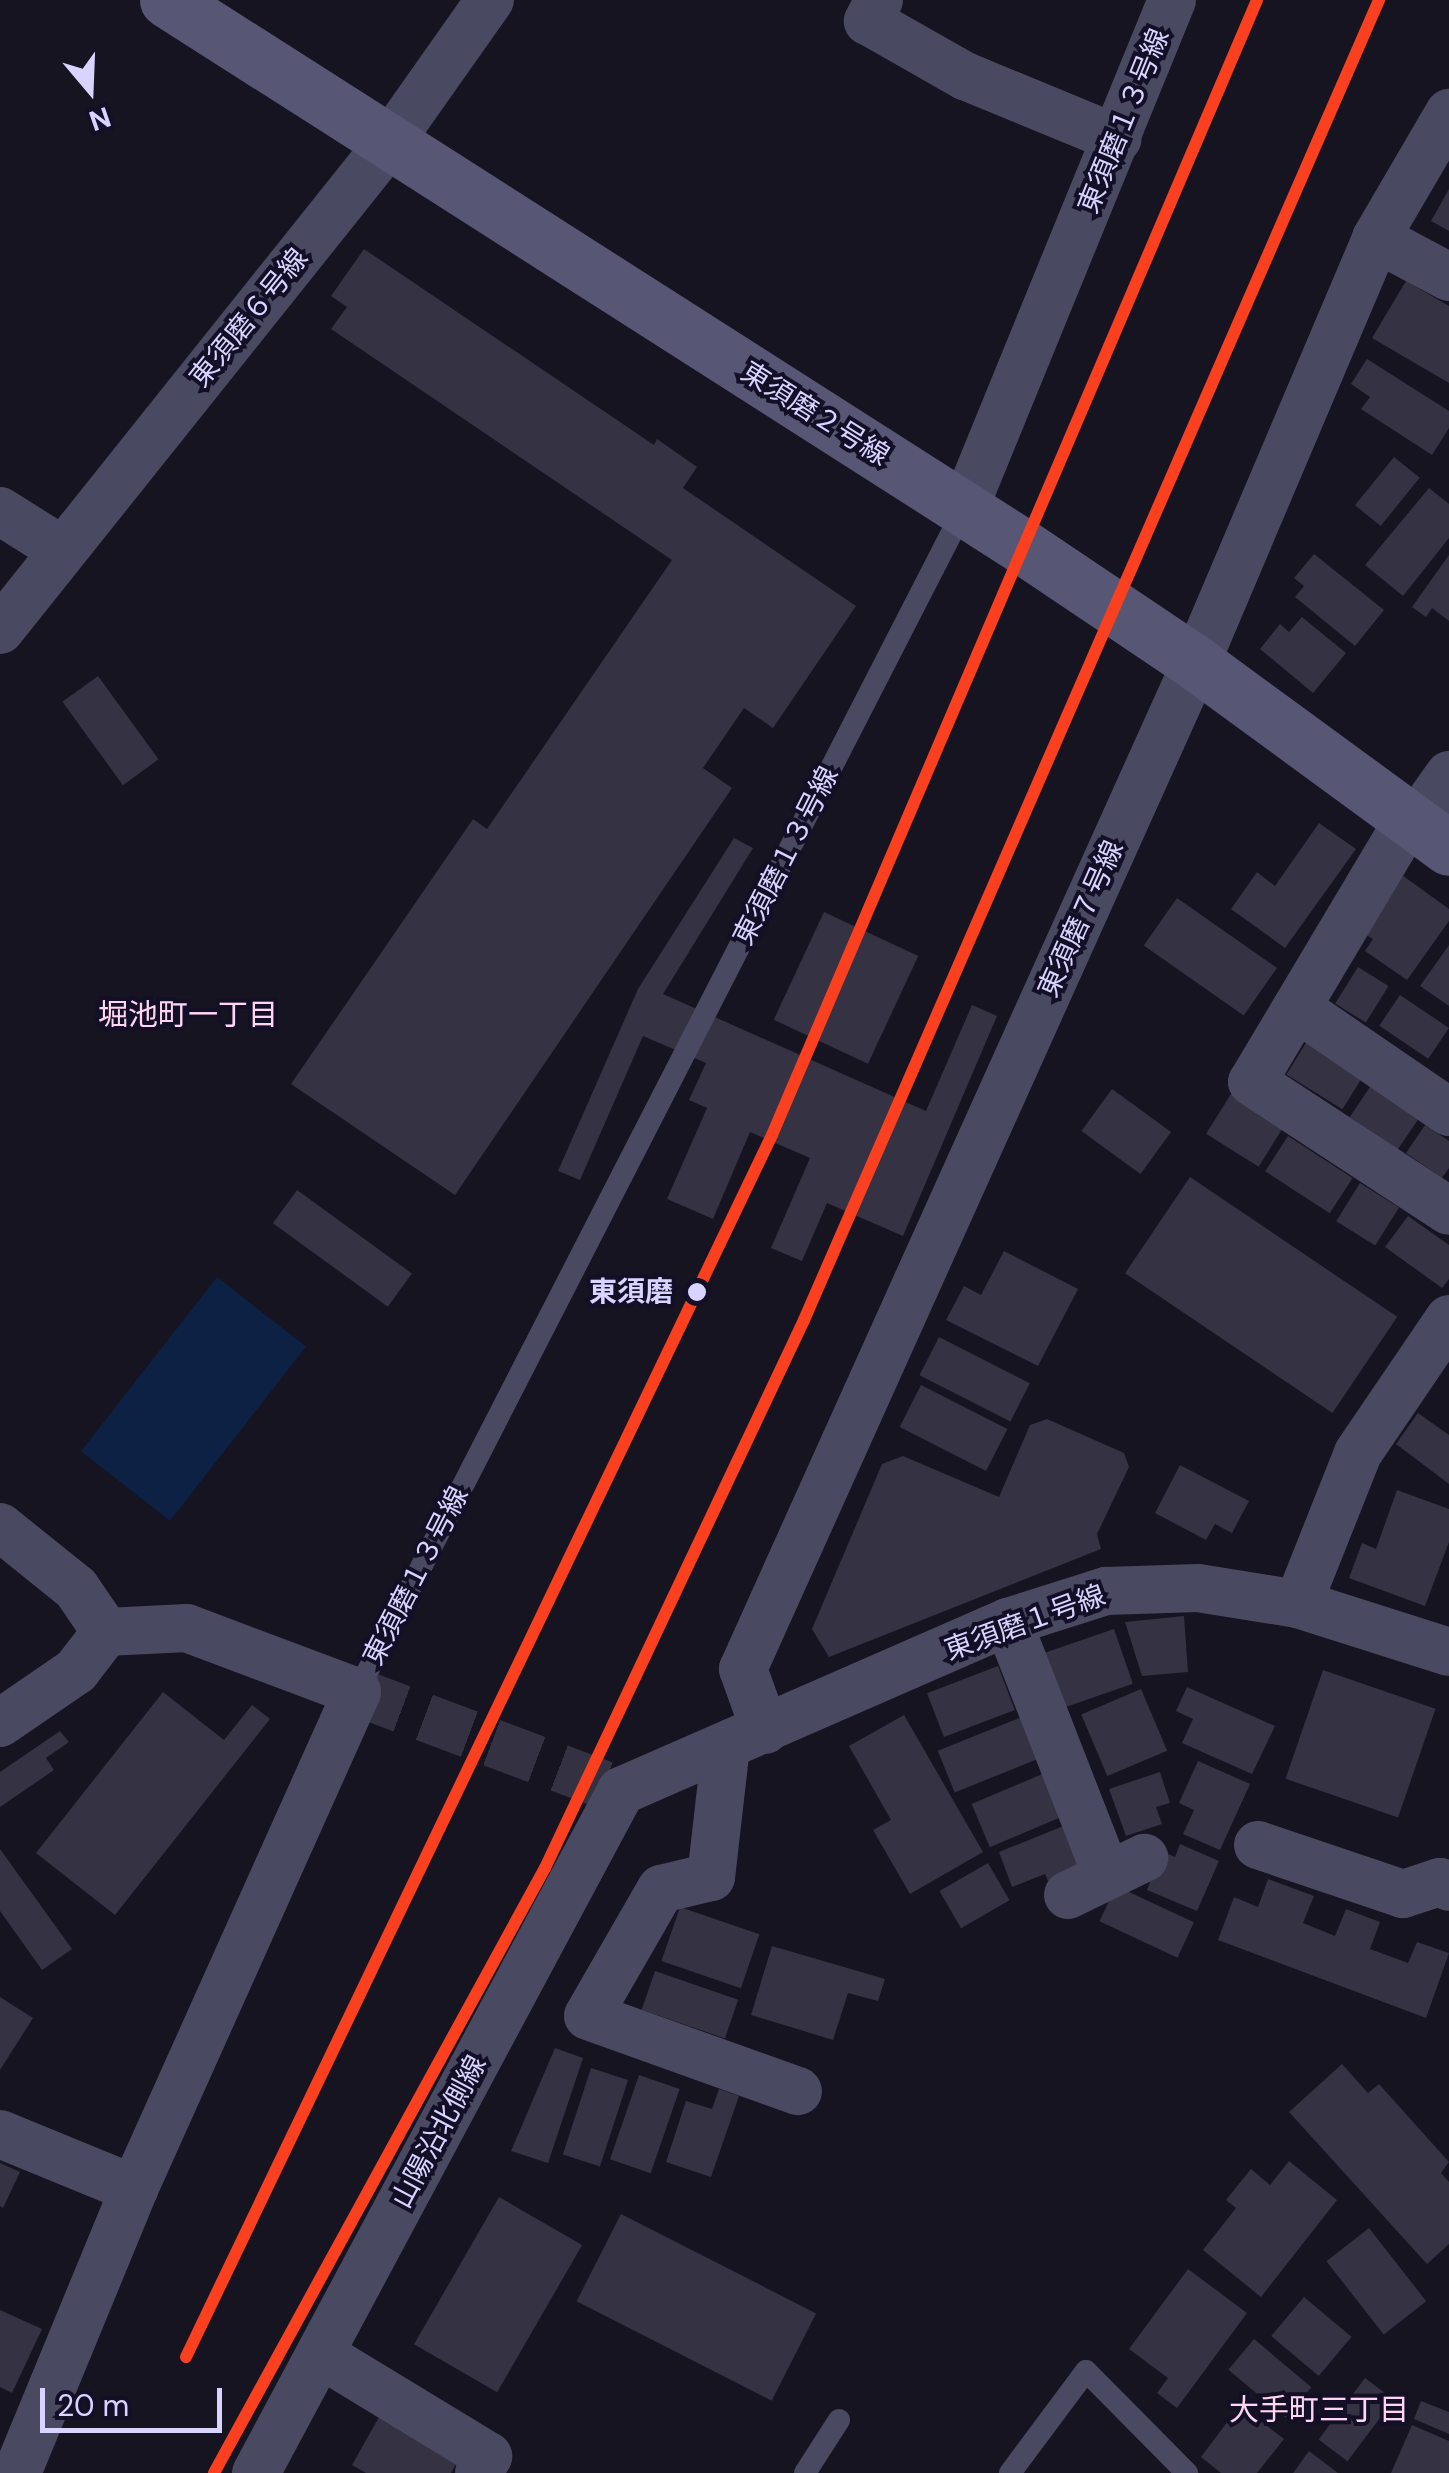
<!DOCTYPE html>
<meta charset="utf-8">
<style>
body{margin:0}
#map{position:relative;width:1449px;height:2473px;overflow:hidden;background:#161421;font-family:"DM Sans","Noto Sans JP",sans-serif}
div>[style]{position:absolute}
[style*='--x']{left:calc(var(--x)*1px);top:calc(var(--y)*1px);width:calc(var(--w)*1px);rotate:calc(var(--a)*1deg)}
.water>*{inset:0;background:#0d2144;transform-origin:0 0}
.building>*{inset:0;background:#343243;transform-origin:0 0}
.street-tunnel>*{height:48px;margin-top:-24px;transform-origin:0;background:repeating-linear-gradient(90deg,#333142 0 48px,transparent 0 72px)}
.lane>*{height:22px;margin:-11px;padding:0 11px;transform-origin:11px;border-radius:11px;background:#4a4962}
.street>*{height:48px;margin:-24px;padding:0 24px;transform-origin:24px;border-radius:24px;background:#4a4962}
.secondary>*{height:55px;margin:-27.5px;padding:0 27.5px;transform-origin:27.5px;border-radius:27.5px;background:#575674}
.rail-1>*{height:12px;margin:-6px;padding:0 6px;transform-origin:6px;border-radius:6px;background:#fb4020}
.dots>*{width:28px;height:28px;translate:-50% -50%;box-sizing:border-box;border:5px solid #130f26;border-radius:50%}
span{translate:-50% -50%;white-space:nowrap;text-align:center;line-height:1.15;-webkit-text-stroke:8px #130f26;paint-order:stroke}
.street-label{font-size:28px;color:#d9d4ff}
.stop-label{font-size:28px;color:#d9d4ff;font-weight:700}
.right{translate:-100% -50%;text-align:right}
.neighbourhood-label{font-size:30px;color:#ffd6f0}
.north{position:absolute;left:40px;top:40px;width:100px;height:100px;-webkit-text-stroke:8px #130f26;paint-order:stroke;rotate:161deg;font-size:28px;font-weight:700;line-height:40px;text-align:center;color:#d9d4ff}
.north::after{content:'';display:block;margin:auto;width:35px;height:45px;background:#d9d4ff;clip-path:polygon(50% 0,100% 100%,50% 72%,0 100%)}
.scale{position:absolute;left:40px;top:2388px;width:182px;height:45px;box-sizing:border-box;border:5px solid #d9d4ff;border-top:0;padding-left:12px;font-size:30px;line-height:35px;white-space:nowrap;color:#d9d4ff;-webkit-text-stroke:8px #130f26;paint-order:stroke}
</style>
<div id="map">
<div class="water">
<i style="left:217px;top:1277px;width:113px;height:221px;rotate:38deg"></i>
</div>
<div class="building">
<i style="clip-path:polygon(1449px 189px,1449px 231px,1431px 221px)"></i>
<i style="clip-path:polygon(364px 249px,654px 445px,657px 439px,697px 467px,683px 488px,856px 606px,773px 728px,744px 708px,703px 768px,732px 788px,455px 1195px,291px 1084px,473px 819px,487px 829px,672px 560px,331px 329px,347px 307px,331px 296px)"></i>
<i style="clip-path:polygon(1406px 281px,1449px 306px,1449px 383px,1372px 338px)"></i>
<i style="clip-path:polygon(1367px 359px,1449px 411px,1449px 428px,1432px 455px,1361px 409px,1370px 397px,1351px 384px)"></i>
<i style="left:1394px;top:457px;width:33px;height:62px;rotate:39deg"></i>
<i style="clip-path:polygon(1429px 488px,1449px 504px,1449px 538px,1403px 596px,1365px 565px)"></i>
<i style="clip-path:polygon(1314px 554px,1384px 610px,1355px 646px,1295px 597px,1304px 586px,1294px 578px)"></i>
<i style="clip-path:polygon(1449px 555px,1449px 621px,1432px 608px,1426px 617px,1412px 607px)"></i>
<i style="clip-path:polygon(1302px 617px,1346px 653px,1313px 693px,1260px 649px,1280px 624px,1289px 632px)"></i>
<i style="left:98px;top:676px;width:103px;height:44px;rotate:54deg"></i>
<i style="clip-path:polygon(1319px 823px,1356px 849px,1285px 948px,1231px 909px,1257px 872px,1275px 886px)"></i>
<i style="clip-path:polygon(734px 838px,753px 848px,663px 994px,926px 1111px,972px 1005px,997px 1016px,903px 1236px,827px 1203px,802px 1261px,771px 1248px,810px 1158px,750px 1132px,713px 1219px,667px 1199px,707px 1108px,689px 1100px,706px 1063px,643px 1036px,580px 1180px,558px 1171px,638px 989px)"></i>
<i style="clip-path:polygon(1402px 875px,1449px 909px,1449px 921px,1407px 980px,1365px 951px,1373px 939px,1361px 932px)"></i>
<i style="left:1177px;top:898px;width:122px;height:58px;rotate:35deg"></i>
<i style="left:824px;top:912px;width:104px;height:119px;rotate:25deg"></i>
<i style="clip-path:polygon(1449px 945px,1449px 1006px,1420px 986px)"></i>
<i style="left:1358px;top:967px;width:36px;height:43px;rotate:32deg"></i>
<i style="left:1400px;top:995px;width:59px;height:37px;rotate:34deg"></i>
<i style="left:1306px;top:1043px;width:66px;height:37px;rotate:32deg"></i>
<i style="left:1372px;top:1084px;width:58px;height:40px;rotate:34deg"></i>
<i style="left:1112px;top:1089px;width:73px;height:52px;rotate:36deg"></i>
<i style="left:1231px;top:1094px;width:62px;height:47px;rotate:32deg"></i>
<i style="clip-path:polygon(1425px 1125px,1449px 1141px,1449px 1168px,1442px 1178px,1406px 1153px)"></i>
<i style="left:1288px;top:1136px;width:77px;height:42px;rotate:33deg"></i>
<i style="left:1190px;top:1177px;width:250px;height:116px;rotate:34deg"></i>
<i style="left:1360px;top:1183px;width:46px;height:45px;rotate:32deg"></i>
<i style="left:297px;top:1190px;width:142px;height:41px;rotate:36deg"></i>
<i style="clip-path:polygon(1408px 1216px,1449px 1245px,1449px 1279px,1442px 1288px,1385px 1247px)"></i>
<i style="clip-path:polygon(1004px 1251px,1078px 1289px,1038px 1366px,946px 1320px,964px 1286px,981px 1295px)"></i>
<i style="left:939px;top:1337px;width:102px;height:43px;rotate:27deg"></i>
<i style="left:921px;top:1385px;width:97px;height:47px;rotate:27deg"></i>
<i style="clip-path:polygon(1418px 1413px,1449px 1435px,1449px 1484px,1396px 1444px)"></i>
<i style="clip-path:polygon(1047px 1419px,1124px 1453px,1129px 1467px,1097px 1534px,1101px 1549px,829px 1657px,812px 1629px,882px 1464px,903px 1456px,999px 1497px,1030px 1425px)"></i>
<i style="clip-path:polygon(1180px 1465px,1249px 1501px,1232px 1533px,1215px 1524px,1206px 1540px,1155px 1513px)"></i>
<i style="clip-path:polygon(1397px 1490px,1449px 1509px,1449px 1542px,1425px 1606px,1349px 1578px,1362px 1543px,1376px 1549px)"></i>
<i style="clip-path:polygon(1184px 1616px,1188px 1672px,1142px 1676px,1125px 1622px)"></i>
<i style="left:1114px;top:1629px;width:58px;height:77px;rotate:71deg"></i>
<i style="left:998px;top:1666px;width:47px;height:76px;rotate:69deg"></i>
<i style="left:1323px;top:1670px;width:119px;height:115px;rotate:19deg"></i>
<i style="clip-path:polygon(1187px 1687px,1275px 1726px,1252px 1774px,1182px 1743px,1193px 1719px,1176px 1711px)"></i>
<i style="left:1141px;top:1689px;width:67px;height:65px;rotate:67deg"></i>
<i style="clip-path:polygon(163px 1692px,224px 1740px,252px 1705px,270px 1719px,115px 1915px,36px 1853px)"></i>
<i style="clip-path:polygon(904px 1715px,983px 1852px,910px 1894px,873px 1830px,891px 1820px,849px 1746px)"></i>
<i style="left:1024px;top:1716px;width:45px;height:93px;rotate:68deg"></i>
<i style="clip-path:polygon(60px 1731px,69px 1742px,46px 1758px,54px 1770px,0 1807px,0 1772px)"></i>
<i style="clip-path:polygon(1198px 1761px,1250px 1784px,1220px 1850px,1183px 1834px,1194px 1810px,1179px 1803px)"></i>
<i style="left:1047px;top:1772px;width:47px;height:82px;rotate:67deg"></i>
<i style="clip-path:polygon(1160px 1772px,1170px 1803px,1156px 1807px,1162px 1824px,1126px 1836px,1109px 1789px)"></i>
<i style="clip-path:polygon(1066px 1825px,1085px 1872px,1050px 1886px,1045px 1874px,1012px 1887px,999px 1852px)"></i>
<i style="clip-path:polygon(1180px 1844px,1219px 1861px,1197px 1911px,1147px 1890px,1162px 1851px,1175px 1857px)"></i>
<i style="clip-path:polygon(0 1849px,72px 1949px,42px 1970px,0 1911px)"></i>
<i style="left:988px;top:1863px;width:43px;height:56px;rotate:60deg"></i>
<i style="clip-path:polygon(1268px 1879px,1314px 1896px,1303px 1923px,1335px 1936px,1346px 1909px,1380px 1922px,1370px 1949px,1408px 1963px,1417px 1942px,1449px 1953px,1426px 2018px,1218px 1940px,1234px 1897px,1258px 1907px)"></i>
<i style="left:1116px;top:1886px;width:86px;height:39px;rotate:25deg"></i>
<i style="left:680px;top:1907px;width:84px;height:57px;rotate:19deg"></i>
<i style="clip-path:polygon(772px 1946px,885px 1979px,878px 2001px,848px 1993px,833px 2040px,751px 2015px)"></i>
<i style="left:655px;top:1971px;width:88px;height:41px;rotate:19deg"></i>
<i style="clip-path:polygon(0 1997px,33px 2018px,0 2070px)"></i>
<i style="clip-path:polygon(555px 2048px,583px 2058px,548px 2163px,511px 2151px)"></i>
<i style="clip-path:polygon(1342px 2064px,1368px 2093px,1379px 2084px,1449px 2162px,1441px 2173px,1449px 2182px,1449px 2244px,1427px 2264px,1289px 2112px)"></i>
<i style="left:591px;top:2068px;width:39px;height:91px;rotate:18deg"></i>
<i style="left:639px;top:2075px;width:43px;height:89px;rotate:19deg"></i>
<i style="clip-path:polygon(719px 2089px,739px 2096px,711px 2177px,666px 2162px,686px 2101px,712px 2109px)"></i>
<i style="clip-path:polygon(1289px 2161px,1337px 2200px,1261px 2297px,1203px 2250px,1236px 2208px,1226px 2200px,1251px 2169px,1270px 2185px)"></i>
<i style="clip-path:polygon(0 2163px,20px 2172px,3px 2208px,0 2206px)"></i>
<i style="left:499px;top:2197px;width:96px;height:170px;rotate:30deg"></i>
<i style="left:621px;top:2214px;width:219px;height:98px;rotate:27deg"></i>
<i style="left:1369px;top:2228px;width:93px;height:54px;rotate:52deg"></i>
<i style="clip-path:polygon(1188px 2269px,1247px 2313px,1177px 2408px,1157px 2393px,1168px 2378px,1129px 2349px)"></i>
<i style="left:1304px;top:2297px;width:62px;height:51px;rotate:40deg"></i>
<i style="clip-path:polygon(0 2310px,42px 2329px,12px 2393px,0 2387px)"></i>
<i style="left:1254px;top:2339px;width:75px;height:40px;rotate:40deg"></i>
<i style="left:1365px;top:2378px;width:36px;height:77px;rotate:37deg"></i>
<i style="clip-path:polygon(1421px 2401px,1449px 2412px,1449px 2434px,1414px 2419px)"></i>
<i style="clip-path:polygon(1240px 2405px,1284px 2439px,1257px 2473px,1221px 2473px,1201px 2457px)"></i>
<i style="clip-path:polygon(383px 2410px,461px 2456px,451px 2473px,366px 2473px,352px 2465px)"></i>
<i style="clip-path:polygon(1412px 2425px,1449px 2441px,1449px 2473px,1391px 2473px)"></i>
<i style="clip-path:polygon(1309px 2451px,1338px 2473px,1293px 2473px)"></i>
</div>
<div class="street-tunnel">
<i style="--x:357;--y:1692;--w:282;--a:20.6"></i>
</div>
<div class="lane">
<i style="--x:357;--y:1692;--w:1330;--a:-62.84"></i>
<i style="--x:805;--y:2473;--w:63;--a:-57.3"></i>
<i style="--x:1010;--y:2473;--w:127;--a:-53.3"></i>
<i style="--x:1086;--y:2371;--w:144;--a:45.3"></i>
</div>
<div class="street">
<i style="--x:879;--y:0;--w:24;--a:118"></i>
<i style="--x:868;--y:21;--w:112;--a:29.6"></i>
<i style="--x:965;--y:76;--w:165;--a:22.4"></i>
<i style="--x:1376;--y:238;--w:83;--a:28.1"></i>
<i style="--x:964;--y:509;--w:550;--a:-67.77"></i>
<i style="--x:0;--y:511;--w:73;--a:32.2"></i>
<i style="--x:0;--y:630;--w:623;--a:-51.38"></i>
<i style="--x:389;--y:143;--w:175;--a:-54.8"></i>
<i style="--x:1409;--y:819;--w:306;--a:120.8"></i>
<i style="--x:1252;--y:1082;--w:235;--a:33.2"></i>
<i style="--x:1415;--y:823;--w:59;--a:-54.7"></i>
<i style="--x:1297;--y:1008;--w:184;--a:34.4"></i>
<i style="--x:0;--y:1527;--w:97;--a:38.8"></i>
<i style="--x:76;--y:1588;--w:53;--a:55.7"></i>
<i style="--x:1298;--y:1604;--w:162;--a:-68.3"></i>
<i style="--x:1358;--y:1453;--w:162;--a:-55.8"></i>
<i style="--x:1008;--y:1622;--w:270;--a:68.7"></i>
<i style="--x:0;--y:1723;--w:92;--a:-34.4"></i>
<i style="--x:76;--y:1671;--w:49;--a:-52.4"></i>
<i style="--x:765;--y:1730;--w:65;--a:-109.8"></i>
<i style="--x:743;--y:1669;--w:1103;--a:-65.76"></i>
<i style="--x:1196;--y:663;--w:462;--a:-67"></i>
<i style="--x:1376;--y:238;--w:145;--a:-59.7"></i>
<i style="--x:726;--y:1746;--w:132;--a:96.5"></i>
<i style="--x:711;--y:1877;--w:51;--a:166.5"></i>
<i style="--x:661;--y:1889;--w:146;--a:119.9"></i>
<i style="--x:588;--y:2016;--w:223;--a:19.7"></i>
<i style="--x:1258;--y:1845;--w:153;--a:18.7"></i>
<i style="--x:1403;--y:1894;--w:39;--a:-18"></i>
<i style="--x:1440;--y:1882;--w:10;--a:29"></i>
<i style="--x:1068;--y:1895;--w:85;--a:-26"></i>
<i style="--x:0;--y:2134;--w:145;--a:22.3"></i>
<i style="--x:320;--y:2354;--w:197;--a:31.3"></i>
<i style="--x:488;--y:2456;--w:19;--a:118"></i>
<i style="--x:17;--y:2473;--w:307;--a:-67.6"></i>
<i style="--x:134;--y:2189;--w:545;--a:-65.83"></i>
<i style="--x:357;--y:1692;--w:182;--a:-159.4"></i>
<i style="--x:187;--y:1628;--w:81;--a:177.2"></i>
<i style="--x:256;--y:2473;--w:774;--a:-61.84"></i>
<i style="--x:621;--y:1791;--w:422;--a:-23.6"></i>
<i style="--x:1008;--y:1622;--w:103;--a:-17.6"></i>
<i style="--x:1106;--y:1591;--w:92;--a:-1.9"></i>
<i style="--x:1198;--y:1588;--w:101;--a:9.1"></i>
<i style="--x:1298;--y:1604;--w:158;--a:17.6"></i>
</div>
<div class="secondary">
<i style="--x:167;--y:0;--w:1014;--a:32.56"></i>
<i style="--x:1022;--y:546;--w:210;--a:33.9"></i>
<i style="--x:1196;--y:663;--w:313;--a:36.2"></i>
</div>
<div class="rail-1">
<i style="--x:186;--y:2357;--w:1355;--a:-64.38"></i>
<i style="--x:772;--y:1135;--w:1234;--a:-66.86"></i>
<i style="--x:214;--y:2473;--w:690;--a:-61.32"></i>
<i style="--x:545;--y:1868;--w:606;--a:-64.7"></i>
<i style="--x:804;--y:1320;--w:1440;--a:-66.46"></i>
</div>
<div class="dots">
<i style="left:697px;top:1292px;background:#d9d4ff"></i>
</div>
<div class="street-label">
<span style="left:1124px;top:121px;rotate:-68deg">東須磨１３号線</span>
<span style="left:249px;top:318px;rotate:-51deg">東須磨６号線</span>
<span style="left:815px;top:414px;rotate:32deg">東須磨２号線</span>
<span style="left:786px;top:856px;rotate:-63deg">東須磨１３号線</span>
<span style="left:1081px;top:919px;rotate:-66deg">東須磨７号線</span>
<span style="left:416px;top:1576px;rotate:-63deg">東須磨１３号線</span>
<span style="left:1025px;top:1623px;rotate:-20deg">東須磨１号線</span>
<span style="left:439px;top:2132px;rotate:-62deg">山陽沿北側線</span>
</div>
<div class="stop-label">
<span class="right" style="left:673px;top:1292px">東須磨</span>
</div>
<div class="neighbourhood-label">
<span style="left:188px;top:1015px">堀池町一丁目</span>
<span style="left:1319px;top:2410px">大手町三丁目</span>
</div>
<div class="north">N</div>
<div class="scale">20 m</div>
</div>
